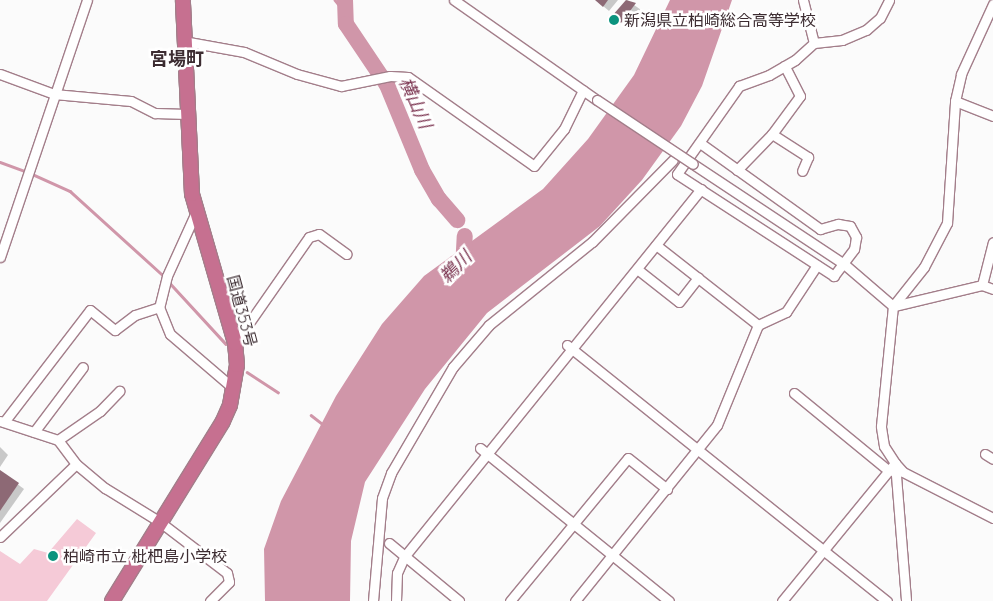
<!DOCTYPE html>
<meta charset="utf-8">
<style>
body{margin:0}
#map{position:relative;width:993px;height:601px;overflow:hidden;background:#fbfbfb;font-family:Quicksand,"Noto Sans JP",sans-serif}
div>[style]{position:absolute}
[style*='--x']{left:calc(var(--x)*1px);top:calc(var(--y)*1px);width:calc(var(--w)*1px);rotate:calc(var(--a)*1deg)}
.green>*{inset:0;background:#f5cad7}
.water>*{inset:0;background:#d096a9}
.shadow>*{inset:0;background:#0003;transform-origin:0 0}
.stream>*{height:2.5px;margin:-1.25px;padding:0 1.25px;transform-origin:1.25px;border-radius:1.25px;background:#d096a9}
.river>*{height:16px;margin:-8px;padding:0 8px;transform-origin:8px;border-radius:8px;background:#d096a9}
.building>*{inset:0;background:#8d6975}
.roads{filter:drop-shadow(1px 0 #a37e8a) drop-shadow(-1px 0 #a37e8a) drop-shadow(0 1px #a37e8a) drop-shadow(0 -1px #a37e8a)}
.minor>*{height:9px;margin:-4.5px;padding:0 4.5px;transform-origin:4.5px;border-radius:4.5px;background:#fff}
.highway>*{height:14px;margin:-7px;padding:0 7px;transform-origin:7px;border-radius:7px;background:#c67090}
.bridges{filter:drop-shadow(1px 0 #a37e8a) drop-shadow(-1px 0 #a37e8a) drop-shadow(0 1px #a37e8a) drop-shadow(0 -1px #a37e8a)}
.minor-bridge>*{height:9px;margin:-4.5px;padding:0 4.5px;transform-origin:4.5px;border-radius:4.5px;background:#fff}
.dots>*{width:14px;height:14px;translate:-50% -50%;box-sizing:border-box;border:2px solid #fff;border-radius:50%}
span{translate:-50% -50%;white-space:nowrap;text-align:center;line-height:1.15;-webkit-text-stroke:5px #fff;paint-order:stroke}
.poi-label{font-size:16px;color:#3d2d32}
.left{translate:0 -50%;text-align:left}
.street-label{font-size:16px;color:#3d2d32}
.neighbourhood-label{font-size:18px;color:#3d2d32;font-weight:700}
.water-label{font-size:18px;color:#7b3450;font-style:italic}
</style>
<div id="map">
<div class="green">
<i style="clip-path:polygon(77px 519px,96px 533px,47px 601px,0 601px,0 551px,20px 564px,34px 549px,48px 553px)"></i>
</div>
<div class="water">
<i style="clip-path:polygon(670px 0,732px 0,702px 86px,681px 126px,642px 180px,600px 226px,487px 313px,425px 389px,365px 482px,351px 541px,350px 601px,265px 601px,264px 549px,281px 501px,336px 396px,382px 324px,424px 276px,543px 189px,588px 139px,634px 75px)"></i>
</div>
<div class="shadow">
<i style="clip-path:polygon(596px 0,618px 0,609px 11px)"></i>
<i style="left:627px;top:0;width:16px;height:21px;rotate:35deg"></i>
<i style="clip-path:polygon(0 447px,8px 455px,0 467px)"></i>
<i style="clip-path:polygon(0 471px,24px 489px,0 523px)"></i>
</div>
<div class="stream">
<i style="--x:335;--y:0;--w:13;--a:51"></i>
<i style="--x:0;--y:162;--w:27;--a:20"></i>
<i style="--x:32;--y:174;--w:42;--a:24.1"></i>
<i style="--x:70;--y:191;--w:128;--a:42.2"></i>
<i style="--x:169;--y:282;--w:84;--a:47.4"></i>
<i style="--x:247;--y:372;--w:37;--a:33"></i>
<i style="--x:311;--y:415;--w:16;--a:38"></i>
</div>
<div class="river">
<i style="--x:345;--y:0;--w:24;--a:88"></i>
<i style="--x:346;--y:24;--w:73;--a:56.1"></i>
<i style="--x:387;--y:85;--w:92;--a:67.6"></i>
<i style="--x:422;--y:170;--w:34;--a:60"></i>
<i style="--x:439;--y:199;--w:28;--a:49"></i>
<i style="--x:463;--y:269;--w:33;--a:-87"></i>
</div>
<div class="building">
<i style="clip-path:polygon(595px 0,608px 0,603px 7px)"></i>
<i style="clip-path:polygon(626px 0,636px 3px,621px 23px,612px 16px)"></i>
<i style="clip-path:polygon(0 470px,19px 483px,0 511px)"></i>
</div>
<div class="roads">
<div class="minor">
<i style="--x:454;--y:0;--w:174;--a:35"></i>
<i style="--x:803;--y:0;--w:44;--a:75.7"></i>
<i style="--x:183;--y:41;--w:62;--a:10.2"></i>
<i style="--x:244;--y:52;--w:57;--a:22.5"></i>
<i style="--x:297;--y:74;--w:46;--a:15.3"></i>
<i style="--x:341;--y:86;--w:50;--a:-11.5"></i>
<i style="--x:390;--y:76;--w:18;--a:3"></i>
<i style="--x:408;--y:77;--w:154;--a:35.2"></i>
<i style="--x:534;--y:166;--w:48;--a:-51"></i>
<i style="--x:564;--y:129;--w:43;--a:-64"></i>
<i style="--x:0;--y:74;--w:58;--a:20.3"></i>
<i style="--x:54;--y:94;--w:77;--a:5.2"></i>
<i style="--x:131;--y:101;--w:27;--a:27"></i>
<i style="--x:155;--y:113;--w:32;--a:2"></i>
<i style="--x:955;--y:101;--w:41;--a:21.5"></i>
<i style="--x:772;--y:134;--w:43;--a:32.6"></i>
<i style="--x:808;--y:157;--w:15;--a:113"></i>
<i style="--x:700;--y:143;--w:148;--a:35.6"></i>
<i style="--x:820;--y:229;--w:19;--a:-16"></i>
<i style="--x:838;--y:224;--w:12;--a:9"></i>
<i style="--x:850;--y:226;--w:13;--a:61"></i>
<i style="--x:856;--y:237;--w:12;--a:99"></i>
<i style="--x:854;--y:249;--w:34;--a:127"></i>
<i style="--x:834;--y:276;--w:187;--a:-147"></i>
<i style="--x:677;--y:174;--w:108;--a:-54.8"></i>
<i style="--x:739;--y:86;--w:32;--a:-20"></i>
<i style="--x:769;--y:75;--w:30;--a:-30"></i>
<i style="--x:795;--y:60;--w:25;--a:-42"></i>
<i style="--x:814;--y:43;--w:28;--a:-6"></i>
<i style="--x:842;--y:40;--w:26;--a:-23"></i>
<i style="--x:866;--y:30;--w:18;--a:-41"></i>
<i style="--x:880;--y:18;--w:20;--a:-63"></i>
<i style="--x:693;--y:164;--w:181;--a:33.5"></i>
<i style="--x:844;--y:264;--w:65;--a:40.6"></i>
<i style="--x:737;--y:170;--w:50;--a:-45.8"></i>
<i style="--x:772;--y:134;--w:47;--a:-53.6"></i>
<i style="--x:800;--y:96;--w:34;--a:-117"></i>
<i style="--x:196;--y:212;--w:70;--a:114.4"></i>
<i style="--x:167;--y:276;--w:32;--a:104"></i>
<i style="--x:159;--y:307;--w:29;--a:68"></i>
<i style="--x:170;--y:334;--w:83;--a:40.6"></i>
<i style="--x:656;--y:245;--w:130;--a:38.1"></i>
<i style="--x:0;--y:257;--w:271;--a:-71.3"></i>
<i style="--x:637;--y:269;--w:53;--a:38.2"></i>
<i style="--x:679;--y:302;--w:31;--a:-52"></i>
<i style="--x:982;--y:285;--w:44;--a:-75.7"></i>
<i style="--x:894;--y:306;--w:90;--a:-13.4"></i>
<i style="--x:982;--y:285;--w:12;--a:20"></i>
<i style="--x:235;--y:343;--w:129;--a:-55.1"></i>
<i style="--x:309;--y:237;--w:10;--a:-17"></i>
<i style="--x:319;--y:234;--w:34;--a:36"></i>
<i style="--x:567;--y:345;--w:410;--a:38.7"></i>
<i style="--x:794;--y:393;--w:123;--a:39.4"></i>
<i style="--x:0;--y:421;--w:61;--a:18.1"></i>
<i style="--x:58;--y:440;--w:30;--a:53"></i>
<i style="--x:76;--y:464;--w:38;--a:40"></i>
<i style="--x:105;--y:488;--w:65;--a:31.7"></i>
<i style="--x:160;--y:522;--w:84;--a:37.3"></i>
<i style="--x:227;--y:573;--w:9;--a:77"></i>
<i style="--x:229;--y:582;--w:27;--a:135"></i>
<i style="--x:4;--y:422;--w:141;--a:-52.5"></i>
<i style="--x:90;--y:310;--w:32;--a:39"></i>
<i style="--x:115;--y:330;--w:25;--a:-37"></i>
<i style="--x:135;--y:315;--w:25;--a:-18"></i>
<i style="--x:34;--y:432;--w:81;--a:-53"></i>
<i style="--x:58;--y:440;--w:51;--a:-34.6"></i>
<i style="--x:100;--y:411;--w:28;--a:-46"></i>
<i style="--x:480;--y:448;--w:243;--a:39"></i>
<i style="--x:985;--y:454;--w:9;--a:32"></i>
<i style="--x:895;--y:463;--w:138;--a:85.4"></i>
<i style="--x:895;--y:463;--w:12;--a:48"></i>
<i style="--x:903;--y:472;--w:101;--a:27.1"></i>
<i style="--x:0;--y:537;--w:105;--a:-43.8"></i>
<i style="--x:389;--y:543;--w:91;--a:39.6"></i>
<i style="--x:373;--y:601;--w:103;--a:-85"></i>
<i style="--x:382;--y:498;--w:27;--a:-70"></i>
<i style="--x:391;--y:473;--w:123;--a:-59.7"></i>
<i style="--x:453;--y:367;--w:55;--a:-49.4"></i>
<i style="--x:489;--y:325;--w:132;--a:-38.9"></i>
<i style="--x:592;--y:242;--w:115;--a:-45.4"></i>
<i style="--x:396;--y:601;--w:28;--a:-88"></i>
<i style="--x:397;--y:573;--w:17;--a:-66"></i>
<i style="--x:404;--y:557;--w:473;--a:-51.1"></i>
<i style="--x:510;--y:601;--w:185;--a:-50.5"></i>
<i style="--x:628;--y:458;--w:50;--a:38.5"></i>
<i style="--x:575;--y:601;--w:226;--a:-51.1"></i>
<i style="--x:717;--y:425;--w:108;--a:-67.7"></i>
<i style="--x:758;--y:325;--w:31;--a:-25"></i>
<i style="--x:786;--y:312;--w:56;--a:-56.6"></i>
<i style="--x:782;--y:601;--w:178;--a:-50.7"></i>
<i style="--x:895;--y:463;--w:20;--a:-123"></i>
<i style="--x:884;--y:446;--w:20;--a:-99"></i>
<i style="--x:881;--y:426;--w:121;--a:-84.3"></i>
<i style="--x:893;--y:306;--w:50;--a:-51.5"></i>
<i style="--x:924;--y:267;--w:50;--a:-62.4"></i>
<i style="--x:947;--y:223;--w:122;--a:-86.2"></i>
<i style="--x:955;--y:101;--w:28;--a:-77"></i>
<i style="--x:961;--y:74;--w:77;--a:-65.4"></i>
</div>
<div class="highway">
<i style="--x:112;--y:601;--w:211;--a:-58.3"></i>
<i style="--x:223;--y:421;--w:17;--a:-66"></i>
<i style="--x:230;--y:405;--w:41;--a:-80.1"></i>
<i style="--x:237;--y:365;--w:22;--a:-95"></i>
<i style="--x:235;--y:343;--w:155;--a:-106.1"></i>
<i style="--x:192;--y:194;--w:194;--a:-92.7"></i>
</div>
</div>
<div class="bridges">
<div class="minor-bridge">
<i style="--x:597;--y:100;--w:115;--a:33.7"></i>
</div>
</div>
<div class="dots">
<i style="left:614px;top:20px;background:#0b937e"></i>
<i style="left:53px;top:556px;background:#0b937e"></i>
</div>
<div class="poi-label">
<span class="left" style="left:624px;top:20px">新潟県立柏崎総合高等学校</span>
<span class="left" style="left:63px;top:556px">柏崎市立 枇杷島小学校</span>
</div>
<div class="street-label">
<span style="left:242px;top:311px;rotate:75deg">国道353号</span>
</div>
<div class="neighbourhood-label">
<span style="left:177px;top:59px">宮場町</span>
</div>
<div class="water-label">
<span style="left:415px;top:103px;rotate:66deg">横山川</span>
<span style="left:456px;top:267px;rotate:-45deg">鵜川</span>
</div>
</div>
